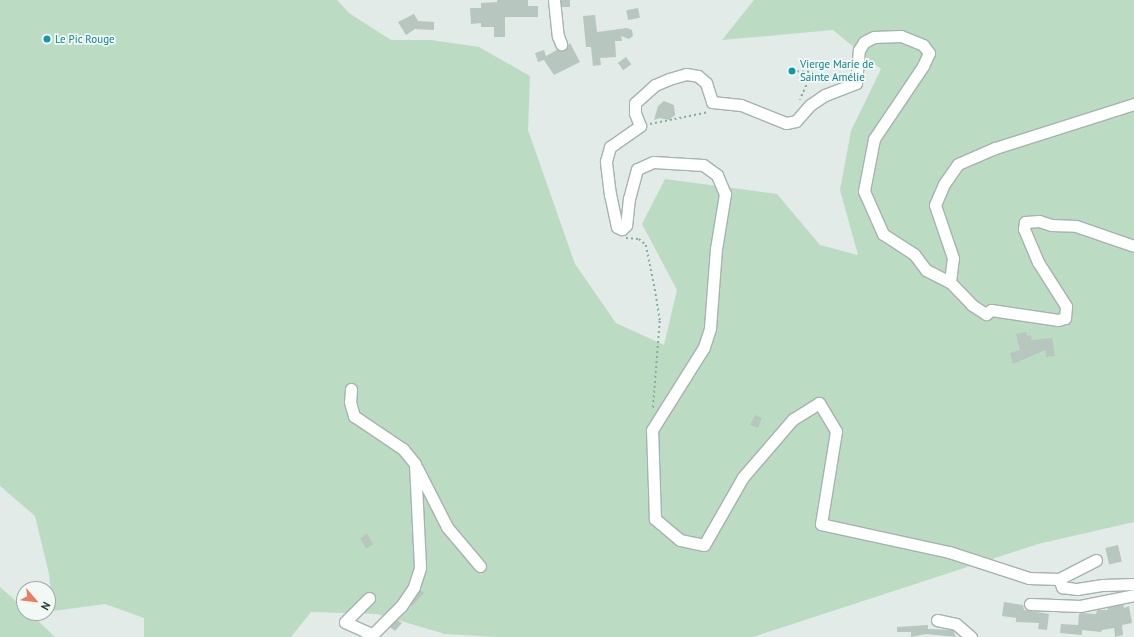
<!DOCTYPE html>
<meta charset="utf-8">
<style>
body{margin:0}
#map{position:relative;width:1134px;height:637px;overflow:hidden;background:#e2ebe7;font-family:"PT Sans",sans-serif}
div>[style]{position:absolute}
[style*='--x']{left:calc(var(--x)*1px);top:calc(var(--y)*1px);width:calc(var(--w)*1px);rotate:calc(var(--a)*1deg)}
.green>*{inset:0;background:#bbdcc3}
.building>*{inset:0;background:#b7c6bf;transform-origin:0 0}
.path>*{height:1.5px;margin-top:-0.75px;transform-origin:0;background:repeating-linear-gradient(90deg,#83ae9f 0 2px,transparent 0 5px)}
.roads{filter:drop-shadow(1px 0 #a5b3ae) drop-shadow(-1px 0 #a5b3ae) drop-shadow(0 1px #a5b3ae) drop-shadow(0 -1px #a5b3ae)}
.minor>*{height:11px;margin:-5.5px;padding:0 5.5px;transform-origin:5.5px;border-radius:5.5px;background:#fff}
.dots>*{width:11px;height:11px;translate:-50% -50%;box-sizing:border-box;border:2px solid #f2f8f5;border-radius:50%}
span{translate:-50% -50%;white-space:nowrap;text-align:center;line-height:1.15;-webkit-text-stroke:3.5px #f2f8f5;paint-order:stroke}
.culture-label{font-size:11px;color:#0d838f}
.left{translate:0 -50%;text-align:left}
.north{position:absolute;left:16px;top:581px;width:40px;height:40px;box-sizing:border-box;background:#f2f8f5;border:1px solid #9faca8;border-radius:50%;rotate:118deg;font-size:11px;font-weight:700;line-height:16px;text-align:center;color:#223b34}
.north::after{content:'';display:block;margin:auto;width:14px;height:18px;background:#ec7c5f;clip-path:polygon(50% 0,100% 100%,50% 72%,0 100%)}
</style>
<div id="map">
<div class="green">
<i style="clip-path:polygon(0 0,337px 0,349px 13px,391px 40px,431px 40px,479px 47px,530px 76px,528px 130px,575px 264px,616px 323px,664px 345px,677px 290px,642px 224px,665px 179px,777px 194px,820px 245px,858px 255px,840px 190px,851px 131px,881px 69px,833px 30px,722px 40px,754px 0,1134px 0,1134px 522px,1038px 544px,753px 637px,496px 637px,445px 634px,377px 614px,311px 612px,291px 637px,144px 637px,144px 618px,105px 604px,53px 611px,49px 574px,35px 516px,0 486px)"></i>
<i style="clip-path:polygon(0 587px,24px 608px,24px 613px,30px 613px,55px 637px,0 637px)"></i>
</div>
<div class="building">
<i style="clip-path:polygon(497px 0,528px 0,528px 6px,538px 6px,538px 17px,505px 17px,505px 37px,494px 37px,494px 27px,481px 27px,481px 23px,471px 24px,470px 8px,481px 8px,481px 3px,497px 2px)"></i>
<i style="left:561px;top:0;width:9px;height:7px"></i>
<i style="left:638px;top:8px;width:10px;height:12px;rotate:79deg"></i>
<i style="clip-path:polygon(414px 14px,418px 21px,434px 22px,434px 30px,415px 29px,406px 35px,398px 22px)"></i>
<i style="clip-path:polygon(595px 15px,597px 32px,627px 28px,632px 30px,633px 36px,629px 39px,621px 36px,622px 41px,615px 41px,616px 57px,600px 58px,601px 65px,593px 66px,591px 47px,586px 47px,583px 16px)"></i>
<i style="clip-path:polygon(570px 43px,580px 62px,554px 75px,544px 60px,538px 62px,535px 53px,544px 50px,546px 56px,557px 50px,564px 50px)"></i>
<i style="left:626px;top:57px;width:9px;height:10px;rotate:54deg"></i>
<i style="clip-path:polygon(664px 101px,674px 105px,675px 115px,669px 120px,660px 118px,654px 120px,658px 106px)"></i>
<i style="clip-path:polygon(1026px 332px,1027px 336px,1031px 335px,1032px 340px,1052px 338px,1055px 356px,1046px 357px,1045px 350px,1013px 364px,1010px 353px,1020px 350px,1016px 334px)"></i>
<i style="clip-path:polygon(755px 415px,762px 418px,758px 428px,750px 425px)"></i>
<i style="left:367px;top:534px;width:12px;height:8px;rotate:59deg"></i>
<i style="left:1118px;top:545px;width:17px;height:13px;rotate:77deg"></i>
<i style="clip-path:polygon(420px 590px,424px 593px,412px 606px,410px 605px)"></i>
<i style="clip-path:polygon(1004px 602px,1023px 605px,1024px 610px,1049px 614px,1047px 630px,1038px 629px,1039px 623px,1016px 622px,1016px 618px,1002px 616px)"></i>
<i style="clip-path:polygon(1123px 604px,1124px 608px,1129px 606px,1132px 623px,1122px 625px,1123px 635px,1115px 637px,1114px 628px,1102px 630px,1101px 632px,1082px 630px,1082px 635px,1060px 633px,1061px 624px,1078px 625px,1079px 614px,1081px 613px,1096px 614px,1097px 610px,1108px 610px,1107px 608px)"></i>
<i style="clip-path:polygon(397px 620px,402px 623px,395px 631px,390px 627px)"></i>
<i style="clip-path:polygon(928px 625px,928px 629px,953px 630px,956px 637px,926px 634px,911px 637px,911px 632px,897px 632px,897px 627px)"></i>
</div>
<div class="path">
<i style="--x:792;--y:71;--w:21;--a:3"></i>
<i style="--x:813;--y:72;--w:31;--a:115"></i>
<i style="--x:650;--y:124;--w:60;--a:-11.5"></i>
<i style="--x:626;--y:238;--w:13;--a:4"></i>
<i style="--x:639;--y:239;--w:9;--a:41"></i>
<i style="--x:646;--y:245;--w:45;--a:78.4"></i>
<i style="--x:655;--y:289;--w:32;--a:81"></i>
<i style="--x:660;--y:321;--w:88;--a:94.5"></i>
</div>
<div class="roads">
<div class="minor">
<i style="--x:554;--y:0;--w:36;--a:84"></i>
<i style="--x:558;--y:36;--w:9;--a:69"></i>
<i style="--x:950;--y:282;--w:32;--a:46"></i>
<i style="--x:972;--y:305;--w:17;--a:33"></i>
<i style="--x:986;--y:314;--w:6;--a:-39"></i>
<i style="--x:991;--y:310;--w:68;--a:8.5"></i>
<i style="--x:1058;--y:320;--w:7;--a:-16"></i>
<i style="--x:1065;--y:318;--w:12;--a:-85"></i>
<i style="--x:1066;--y:306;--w:52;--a:-122.5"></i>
<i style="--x:1038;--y:262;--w:36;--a:-113"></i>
<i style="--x:1024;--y:229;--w:7;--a:-82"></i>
<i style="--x:1025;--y:222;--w:14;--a:-4"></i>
<i style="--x:1039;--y:221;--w:13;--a:18"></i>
<i style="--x:1051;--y:225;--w:25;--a:2"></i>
<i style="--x:1076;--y:226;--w:61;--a:19"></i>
<i style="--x:351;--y:389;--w:13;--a:94"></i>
<i style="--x:350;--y:402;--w:15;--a:74"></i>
<i style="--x:354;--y:416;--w:59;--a:34"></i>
<i style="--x:403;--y:449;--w:19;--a:51"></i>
<i style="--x:415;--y:464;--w:104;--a:87.2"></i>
<i style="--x:420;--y:568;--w:20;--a:108"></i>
<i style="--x:414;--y:587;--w:23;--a:124"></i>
<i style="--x:401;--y:606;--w:44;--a:135"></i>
<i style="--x:417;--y:468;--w:66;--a:63"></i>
<i style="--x:447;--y:527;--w:51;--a:49.8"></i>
<i style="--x:1096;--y:560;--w:42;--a:152.8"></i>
<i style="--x:1059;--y:579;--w:9;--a:69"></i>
<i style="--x:1062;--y:587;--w:15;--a:8"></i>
<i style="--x:1077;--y:589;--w:26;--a:-9"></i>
<i style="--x:1103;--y:585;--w:31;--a:-2"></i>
<i style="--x:1059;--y:579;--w:30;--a:-178"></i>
<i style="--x:1029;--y:578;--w:84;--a:-162"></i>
<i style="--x:949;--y:552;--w:131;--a:-167.7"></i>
<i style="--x:821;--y:524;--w:94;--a:-80.8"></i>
<i style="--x:836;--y:431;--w:33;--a:-121"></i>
<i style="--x:819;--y:403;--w:31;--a:148"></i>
<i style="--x:793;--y:419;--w:77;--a:130.8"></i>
<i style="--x:743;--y:477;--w:78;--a:119.8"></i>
<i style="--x:704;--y:545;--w:25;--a:-168"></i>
<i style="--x:680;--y:540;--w:33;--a:-140"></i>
<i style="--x:655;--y:519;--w:89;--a:-91.9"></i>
<i style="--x:652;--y:430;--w:98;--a:-57.9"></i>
<i style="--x:704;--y:347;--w:20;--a:-72"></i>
<i style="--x:710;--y:328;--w:79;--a:-85.7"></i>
<i style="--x:716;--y:249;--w:56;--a:-80.7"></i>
<i style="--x:725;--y:194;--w:21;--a:-113"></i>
<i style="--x:717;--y:175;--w:17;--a:-144"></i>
<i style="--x:703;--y:165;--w:50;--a:-176.6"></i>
<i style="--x:653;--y:162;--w:17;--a:156"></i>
<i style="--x:637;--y:169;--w:30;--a:105"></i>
<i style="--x:629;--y:198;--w:27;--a:96"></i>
<i style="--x:626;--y:225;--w:6;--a:135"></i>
<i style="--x:622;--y:229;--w:5;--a:-158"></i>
<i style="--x:617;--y:227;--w:33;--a:-102"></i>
<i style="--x:610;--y:195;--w:34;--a:-97"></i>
<i style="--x:606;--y:161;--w:15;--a:-74"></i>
<i style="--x:610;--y:147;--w:37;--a:-35"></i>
<i style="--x:640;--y:126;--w:14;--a:-111"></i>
<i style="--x:635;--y:113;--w:10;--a:-90"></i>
<i style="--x:635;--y:103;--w:27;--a:-42"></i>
<i style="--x:655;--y:85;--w:15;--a:-23"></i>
<i style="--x:669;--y:79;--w:18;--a:-16"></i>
<i style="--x:686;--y:74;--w:12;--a:9"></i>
<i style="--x:698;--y:76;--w:11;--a:41"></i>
<i style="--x:706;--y:83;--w:20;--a:72"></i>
<i style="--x:712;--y:102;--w:29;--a:6"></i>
<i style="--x:741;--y:105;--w:48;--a:21.8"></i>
<i style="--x:786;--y:123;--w:10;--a:-11"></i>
<i style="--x:796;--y:121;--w:21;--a:-49"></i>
<i style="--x:810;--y:105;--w:18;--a:-34"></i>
<i style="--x:825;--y:95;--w:33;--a:-21"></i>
<i style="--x:856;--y:83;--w:33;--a:-85"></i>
<i style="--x:859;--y:50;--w:9;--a:-58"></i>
<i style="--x:864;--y:42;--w:11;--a:-27"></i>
<i style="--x:874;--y:37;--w:27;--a:-2"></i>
<i style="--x:901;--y:36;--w:24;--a:22"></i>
<i style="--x:923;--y:45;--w:10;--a:53"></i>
<i style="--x:929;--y:53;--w:14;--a:115"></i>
<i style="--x:923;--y:66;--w:88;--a:123.9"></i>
<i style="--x:874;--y:139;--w:53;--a:100.9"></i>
<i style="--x:864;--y:191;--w:47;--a:66.2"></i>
<i style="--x:883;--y:234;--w:37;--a:33"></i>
<i style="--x:914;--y:254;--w:20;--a:53"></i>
<i style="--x:926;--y:270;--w:27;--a:27"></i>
<i style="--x:950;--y:282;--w:24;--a:-83"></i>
<i style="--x:953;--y:258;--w:56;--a:-108.8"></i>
<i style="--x:935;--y:205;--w:23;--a:-67"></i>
<i style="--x:944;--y:184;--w:24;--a:-55"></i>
<i style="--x:958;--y:164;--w:40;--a:-23.4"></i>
<i style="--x:995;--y:148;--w:146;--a:-17.6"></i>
<i style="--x:1030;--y:604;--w:50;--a:2.3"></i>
<i style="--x:1080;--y:606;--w:55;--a:-11.5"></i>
<i style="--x:937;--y:620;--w:19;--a:12"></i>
<i style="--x:956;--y:624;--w:20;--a:41"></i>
<i style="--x:367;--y:637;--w:5;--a:-90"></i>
<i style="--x:367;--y:632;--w:24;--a:-156"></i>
<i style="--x:345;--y:622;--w:34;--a:-45"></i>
</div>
</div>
<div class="dots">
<i style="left:47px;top:39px;background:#0f9aa8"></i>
<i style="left:792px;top:71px;background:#0f9aa8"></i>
</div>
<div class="culture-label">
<span class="left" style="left:55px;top:39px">Le Pic Rouge</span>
<span class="left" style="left:800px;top:71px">Vierge Marie de<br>Sainte Amélie</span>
</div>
<div class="north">N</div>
</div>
